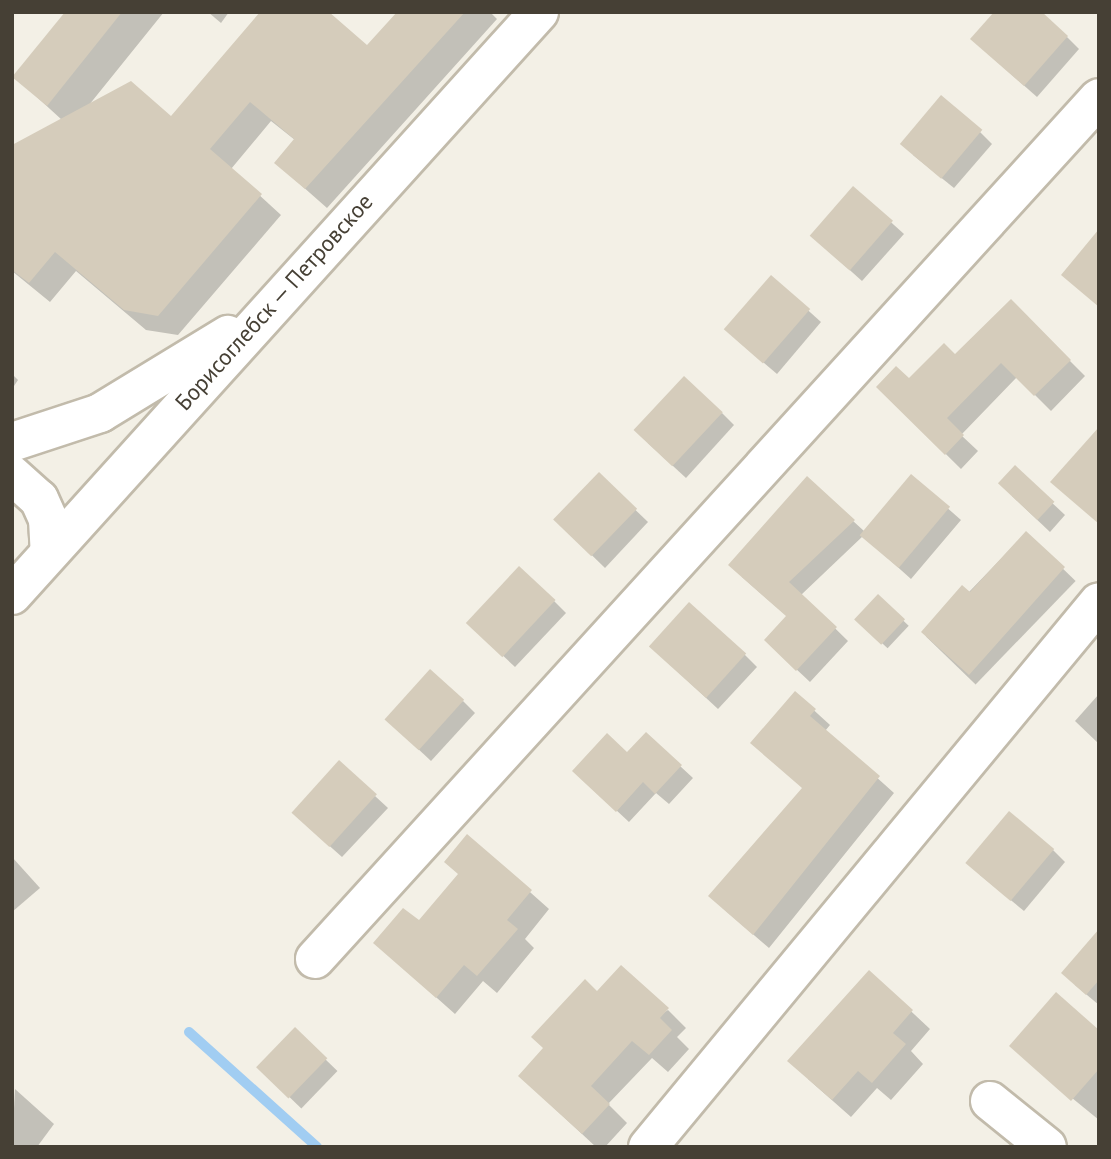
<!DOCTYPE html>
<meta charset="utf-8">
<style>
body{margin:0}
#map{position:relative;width:1111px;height:1159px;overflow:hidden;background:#f3f0e6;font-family:"PT Sans",sans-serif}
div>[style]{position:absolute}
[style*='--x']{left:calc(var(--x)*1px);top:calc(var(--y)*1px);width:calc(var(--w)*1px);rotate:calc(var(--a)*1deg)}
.shadow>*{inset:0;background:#0003;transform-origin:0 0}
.stream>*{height:10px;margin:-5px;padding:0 5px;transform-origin:5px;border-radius:5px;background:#a1cdf2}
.building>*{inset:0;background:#d5ccbb;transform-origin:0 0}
.roads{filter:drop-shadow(2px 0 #c2bbab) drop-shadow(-2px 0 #c2bbab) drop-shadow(0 2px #c2bbab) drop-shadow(0 -2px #c2bbab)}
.minor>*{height:38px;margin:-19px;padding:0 19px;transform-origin:19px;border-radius:19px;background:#fff}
span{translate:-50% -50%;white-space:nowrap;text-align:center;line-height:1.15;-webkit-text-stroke:6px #fff;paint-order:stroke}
.street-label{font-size:23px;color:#464035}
.frame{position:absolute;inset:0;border:14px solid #464035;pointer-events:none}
</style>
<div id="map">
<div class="shadow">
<i style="clip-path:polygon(67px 12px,164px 12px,89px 105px,171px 118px,367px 47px,399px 12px,490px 12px,497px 19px,327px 208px,276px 163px,295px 140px,271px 121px,231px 169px,281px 215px,178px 335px,146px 330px,76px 271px,50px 302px,12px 271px,12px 147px,62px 120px,15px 77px)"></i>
<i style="clip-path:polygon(208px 12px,229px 12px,221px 23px)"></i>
<i style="clip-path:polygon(1067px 37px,1079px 49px,1037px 97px,985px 51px)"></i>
<i style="clip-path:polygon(980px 132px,992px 144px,954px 188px,913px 155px)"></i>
<i style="clip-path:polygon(853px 188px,904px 234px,862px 281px,824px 247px)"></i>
<i style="clip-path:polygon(771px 277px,821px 322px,777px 374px,738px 341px)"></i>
<i style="clip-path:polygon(1011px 302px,1085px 376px,1051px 411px,1017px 377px,961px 435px,978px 451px,961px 469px,878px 387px,909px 381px,955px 356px)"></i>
<i style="clip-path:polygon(12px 374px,18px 380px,12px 389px)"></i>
<i style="clip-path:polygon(722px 413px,734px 425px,686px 478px,648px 443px)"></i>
<i style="clip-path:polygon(1015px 468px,1065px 515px,1050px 532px,1012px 496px)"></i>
<i style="clip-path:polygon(599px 475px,648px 522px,605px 568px,568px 532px)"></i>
<i style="clip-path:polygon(911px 476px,961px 520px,911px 579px,863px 536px,801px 595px,848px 641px,810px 682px,778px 652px,788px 617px,742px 577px,807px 479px,864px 531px)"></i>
<i style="left:1026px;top:533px;width:69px;height:144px;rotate:44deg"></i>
<i style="left:878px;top:597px;width:42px;height:31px;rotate:43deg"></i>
<i style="clip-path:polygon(554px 601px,566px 613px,515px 667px,481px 635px)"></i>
<i style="clip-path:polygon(745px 655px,757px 667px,718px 709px,663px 658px)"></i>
<i style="clip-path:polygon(795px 693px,830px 725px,825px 731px,894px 793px,769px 948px,726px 911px,804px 789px)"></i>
<i style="clip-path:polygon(1099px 694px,1099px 744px,1075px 721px)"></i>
<i style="clip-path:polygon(463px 701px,475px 713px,431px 761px,399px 731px)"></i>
<i style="clip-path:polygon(627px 755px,680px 766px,693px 778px,669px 804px,656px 793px,629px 822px,587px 783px)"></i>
<i style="clip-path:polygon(375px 796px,388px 808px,342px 857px,306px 825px)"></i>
<i style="clip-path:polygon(467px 836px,549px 909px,525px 939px,534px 948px,497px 993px,483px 981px,455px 1014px,375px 943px,419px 923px,460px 875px)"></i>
<i style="clip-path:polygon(1053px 850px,1065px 862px,1024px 911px,980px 875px)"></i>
<i style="clip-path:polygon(12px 857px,40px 888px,12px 912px)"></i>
<i style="clip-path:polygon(1099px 931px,1099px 1005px,1075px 985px)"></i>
<i style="clip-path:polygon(869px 972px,930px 1029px,911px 1051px,923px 1064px,891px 1100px,877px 1088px,851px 1117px,808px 1079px)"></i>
<i style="clip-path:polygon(668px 1010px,686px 1028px,677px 1037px,689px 1049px,668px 1072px,652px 1058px,608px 1104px,627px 1123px,605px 1147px,596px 1147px,539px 1094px)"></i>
<i style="left:295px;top:1030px;width:59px;height:52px;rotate:44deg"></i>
<i style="clip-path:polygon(1099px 1031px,1099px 1120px,1028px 1062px)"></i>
<i style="clip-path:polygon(15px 1089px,54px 1124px,37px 1147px,12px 1147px)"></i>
</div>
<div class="stream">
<i style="--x:189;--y:1032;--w:172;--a:41.9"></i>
</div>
<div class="building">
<i style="clip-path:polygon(65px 12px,122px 12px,47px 106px,12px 77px)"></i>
<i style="clip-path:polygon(260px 12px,329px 12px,367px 45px,397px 12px,465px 12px,305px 189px,274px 163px,294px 139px,250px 102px,210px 149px,262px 194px,158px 316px,124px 310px,55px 252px,29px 283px,12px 270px,12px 145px,131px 81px,171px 116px)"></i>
<i style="clip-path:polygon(994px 12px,1042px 12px,1068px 36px,1024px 86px,970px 39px)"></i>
<i style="left:941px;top:95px;width:54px;height:64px;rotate:40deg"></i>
<i style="left:853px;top:186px;width:53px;height:66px;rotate:41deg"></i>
<i style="clip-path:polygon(1099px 229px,1099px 307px,1061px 275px)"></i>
<i style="left:771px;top:275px;width:52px;height:72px;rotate:41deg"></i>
<i style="clip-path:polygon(1011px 299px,1071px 360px,1034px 396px,1001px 363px,947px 418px,964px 435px,945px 455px,876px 387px,896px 366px,909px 378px,944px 343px,955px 354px)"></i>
<i style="left:684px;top:376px;width:53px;height:74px;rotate:43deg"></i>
<i style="clip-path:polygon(1099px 427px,1099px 524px,1050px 482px)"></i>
<i style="left:1015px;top:465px;width:54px;height:25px;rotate:43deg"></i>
<i style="left:599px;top:472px;width:53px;height:66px;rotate:44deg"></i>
<i style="left:911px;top:474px;width:51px;height:80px;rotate:40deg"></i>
<i style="clip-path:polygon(807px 476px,855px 520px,789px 582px,837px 627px,796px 671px,764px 640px,786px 616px,728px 565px)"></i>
<i style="clip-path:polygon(1026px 531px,1065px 567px,969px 675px,921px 632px,962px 585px,970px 592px)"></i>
<i style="left:519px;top:566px;width:50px;height:78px;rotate:43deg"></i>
<i style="left:878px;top:594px;width:37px;height:35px;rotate:43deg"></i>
<i style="left:689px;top:602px;width:77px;height:60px;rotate:42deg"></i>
<i style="left:430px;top:669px;width:46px;height:68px;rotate:42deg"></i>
<i style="clip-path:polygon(795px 691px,816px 709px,810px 716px,880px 776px,753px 935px,708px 896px,802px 788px,750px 743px)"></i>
<i style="clip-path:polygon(646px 732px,682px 765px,655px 794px,643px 782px,616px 812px,572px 771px,607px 733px,627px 752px)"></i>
<i style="left:339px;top:760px;width:51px;height:71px;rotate:42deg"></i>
<i style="left:1009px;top:811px;width:59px;height:68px;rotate:40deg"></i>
<i style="clip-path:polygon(467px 834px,532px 890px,507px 920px,518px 929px,477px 976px,464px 965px,436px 998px,373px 943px,403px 908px,419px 920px,458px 874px,444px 862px)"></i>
<i style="clip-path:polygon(1099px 929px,1099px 980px,1086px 995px,1061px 973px)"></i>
<i style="clip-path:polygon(621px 965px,669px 1008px,660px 1018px,672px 1030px,649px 1055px,632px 1041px,591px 1086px,610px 1104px,582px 1134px,518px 1076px,543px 1048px,531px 1037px,585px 979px,597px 991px)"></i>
<i style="clip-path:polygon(869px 970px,913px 1010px,893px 1033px,906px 1044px,872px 1083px,858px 1071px,832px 1100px,787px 1061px)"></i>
<i style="clip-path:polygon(1056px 992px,1099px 1030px,1099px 1069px,1071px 1101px,1009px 1046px)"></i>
<i style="left:295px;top:1027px;width:45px;height:56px;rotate:44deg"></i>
</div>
<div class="roads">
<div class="minor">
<i style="--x:12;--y:442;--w:93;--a:-18.2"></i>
<i style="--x:100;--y:413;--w:150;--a:-31.4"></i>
<i style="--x:12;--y:475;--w:36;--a:42"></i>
<i style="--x:39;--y:499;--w:22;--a:66"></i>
<i style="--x:48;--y:519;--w:33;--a:87"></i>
<i style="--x:12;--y:595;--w:786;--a:-47.89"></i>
<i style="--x:315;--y:959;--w:1164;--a:-47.68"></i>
<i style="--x:990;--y:1101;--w:73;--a:38.9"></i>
<i style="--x:648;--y:1147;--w:707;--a:-50.39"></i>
</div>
</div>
<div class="street-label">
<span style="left:274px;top:302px;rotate:-48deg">Борисоглебск — Петровское</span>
</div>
<div class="frame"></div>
</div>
